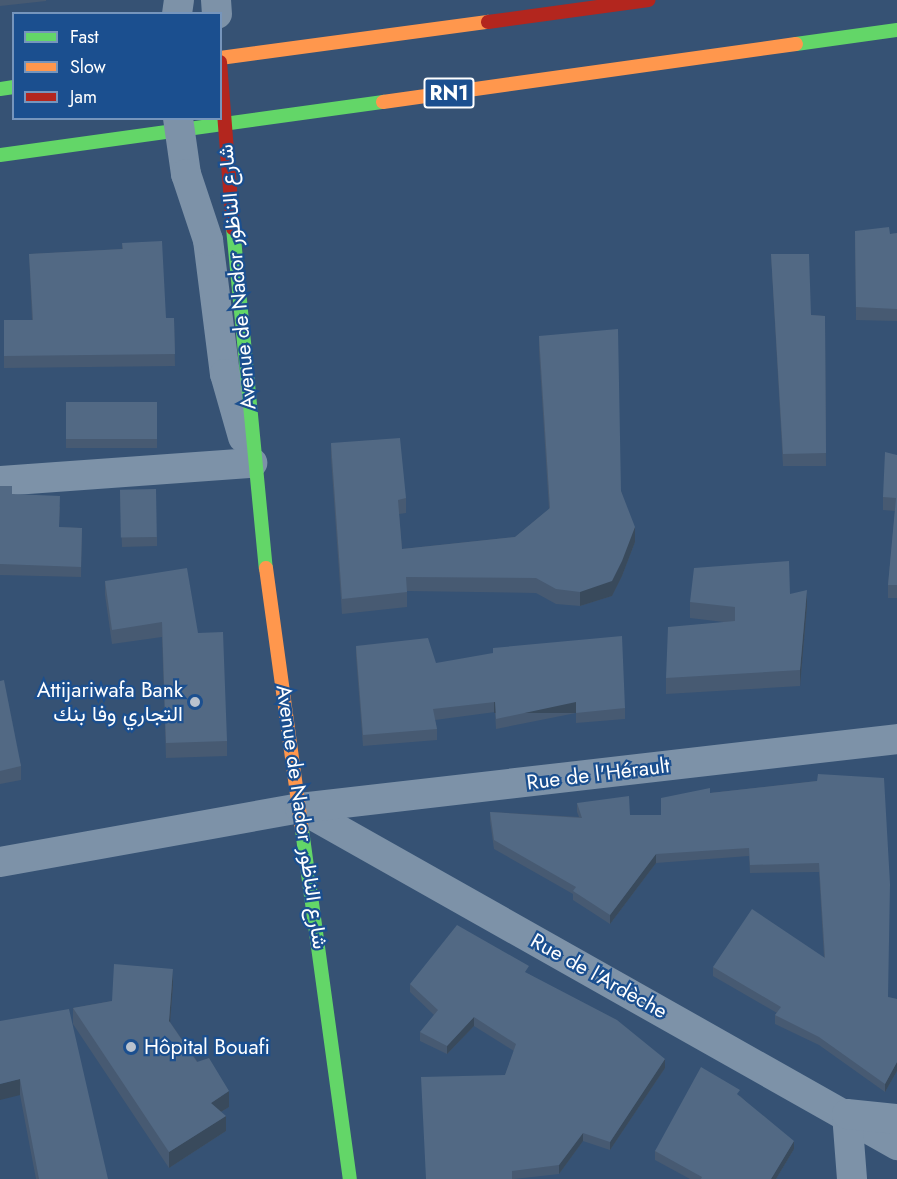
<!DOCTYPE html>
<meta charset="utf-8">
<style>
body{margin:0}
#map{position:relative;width:897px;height:1179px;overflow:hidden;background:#365274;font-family:Jost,Vazirmatn,sans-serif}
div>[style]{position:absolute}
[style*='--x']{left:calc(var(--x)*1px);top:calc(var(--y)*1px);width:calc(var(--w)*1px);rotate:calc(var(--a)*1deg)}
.street>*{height:30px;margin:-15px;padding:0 15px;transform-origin:15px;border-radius:15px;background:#7d92a8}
.fast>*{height:14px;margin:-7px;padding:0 7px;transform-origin:7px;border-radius:7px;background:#63d668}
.slow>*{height:14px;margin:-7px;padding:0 7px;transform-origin:7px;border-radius:7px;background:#ff974d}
.jam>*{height:14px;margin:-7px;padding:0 7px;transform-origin:7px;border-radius:7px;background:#b3261e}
.street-bridge>*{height:30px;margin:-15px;padding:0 15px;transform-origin:15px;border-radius:15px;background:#7d92a8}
.jam-bridge>*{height:14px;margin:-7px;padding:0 7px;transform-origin:7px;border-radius:7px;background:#b3261e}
.wall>*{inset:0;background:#475a72;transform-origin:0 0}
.shaded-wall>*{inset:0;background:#394a5c;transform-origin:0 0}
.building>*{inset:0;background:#526984;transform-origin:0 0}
.dots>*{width:16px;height:16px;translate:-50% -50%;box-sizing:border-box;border:3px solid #1b4f8f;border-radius:50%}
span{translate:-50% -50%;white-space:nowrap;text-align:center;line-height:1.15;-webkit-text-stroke:4.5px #1b4f8f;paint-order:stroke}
.shield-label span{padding:2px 4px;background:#1b4f8f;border:2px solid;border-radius:4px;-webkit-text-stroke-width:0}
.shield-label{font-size:20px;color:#fff;font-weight:700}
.street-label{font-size:21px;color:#fff}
.poi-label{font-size:21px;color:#fff}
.right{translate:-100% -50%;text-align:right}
.left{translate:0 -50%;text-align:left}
.legend{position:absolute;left:12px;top:12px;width:210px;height:108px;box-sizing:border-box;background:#1b4f8f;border:2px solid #7695bc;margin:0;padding:8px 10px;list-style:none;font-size:18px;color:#fff}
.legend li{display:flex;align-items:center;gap:12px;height:30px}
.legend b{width:30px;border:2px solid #7695bc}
</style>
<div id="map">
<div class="street">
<i style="--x:216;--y:0;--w:14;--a:86"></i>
<i style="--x:177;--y:14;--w:14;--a:-82"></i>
<i style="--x:208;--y:240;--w:135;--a:82.8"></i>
<i style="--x:225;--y:374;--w:66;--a:74.1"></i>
<i style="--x:0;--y:481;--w:253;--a:-4.1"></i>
<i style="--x:300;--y:808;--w:686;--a:29.44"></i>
<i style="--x:0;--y:862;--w:305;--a:-10.2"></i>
<i style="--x:300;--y:808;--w:601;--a:-6.59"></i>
<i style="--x:852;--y:1179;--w:65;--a:-94.4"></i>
<i style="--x:847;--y:1114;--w:50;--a:5.7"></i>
</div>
<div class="fast">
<i style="--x:796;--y:44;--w:102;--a:-7.9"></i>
<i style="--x:0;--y:89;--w:14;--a:-8"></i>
<i style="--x:0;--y:155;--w:387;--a:-7.9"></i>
<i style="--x:233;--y:228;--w:342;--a:84.5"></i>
<i style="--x:302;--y:830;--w:352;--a:82.2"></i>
</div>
<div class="slow">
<i style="--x:220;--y:58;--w:270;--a:-7.7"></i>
<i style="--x:383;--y:102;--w:417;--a:-8"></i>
<i style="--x:266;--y:568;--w:264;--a:82.2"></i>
</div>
<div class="jam">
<i style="--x:488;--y:22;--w:162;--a:-7.8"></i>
</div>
<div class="street-bridge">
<i style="--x:178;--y:118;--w:57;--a:81.9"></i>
<i style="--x:186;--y:174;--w:70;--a:71.6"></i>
</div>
<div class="jam-bridge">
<i style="--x:220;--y:62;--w:167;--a:85.5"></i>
</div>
<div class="wall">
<i style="clip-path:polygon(0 0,46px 0,46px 1px,0 6px)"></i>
<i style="clip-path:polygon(855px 231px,890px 234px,897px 233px,897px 321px,856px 320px)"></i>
<i style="clip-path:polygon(122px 243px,166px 318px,174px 318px,175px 366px,4px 368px,4px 320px,32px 320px,29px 254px,122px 249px)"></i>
<i style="clip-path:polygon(771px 254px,811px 315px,825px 316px,826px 466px,783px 466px)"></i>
<i style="clip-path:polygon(539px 336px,621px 491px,635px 542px,622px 576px,612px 596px,580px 606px,556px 604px,536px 593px,407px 591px,407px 607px,342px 614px,331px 458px,331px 443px,406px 498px,406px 513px,399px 514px,402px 549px,515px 537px,549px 509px,539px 351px)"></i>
<i style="left:66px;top:402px;width:91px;height:46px"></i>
<i style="clip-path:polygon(897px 455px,897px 598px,888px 598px,888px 585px,895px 511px,883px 510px,883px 497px)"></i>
<i style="clip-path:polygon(0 486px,12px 494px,60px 507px,59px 527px,82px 528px,81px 577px,0 575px)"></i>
<i style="clip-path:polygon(120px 490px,157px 537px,157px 546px,122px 547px)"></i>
<i style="clip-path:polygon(105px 581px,198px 633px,227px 741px,227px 756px,166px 758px,162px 637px,112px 644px,105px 595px)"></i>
<i style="clip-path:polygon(790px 594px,807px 606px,800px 686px,666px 694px,666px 678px,724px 622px,690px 618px,690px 602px)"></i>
<i style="clip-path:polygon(356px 646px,436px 663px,625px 708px,625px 719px,576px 723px,576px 713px,496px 729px,495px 712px,435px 720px,437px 729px,437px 740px,363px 746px,356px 656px)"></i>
<i style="clip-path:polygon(0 681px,21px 766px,21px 780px,0 784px)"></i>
<i style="clip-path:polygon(817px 781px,888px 997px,897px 999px,897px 1071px,885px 1092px,819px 1045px,775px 1024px,775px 1015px,777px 1013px,713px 976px,713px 967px,824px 957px,819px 872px,750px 873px,749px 856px,656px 863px,610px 924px,573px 900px,573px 894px,494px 849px,490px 821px,490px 812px,579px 817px,577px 812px,577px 803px,630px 815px,661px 815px,710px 793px)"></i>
<i style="clip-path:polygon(529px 974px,665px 1068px,610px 1150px,583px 1141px,559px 1174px,514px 1179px,426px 1179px,505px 1075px,514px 1051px,474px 1026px,447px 1054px,420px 1041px,420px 1032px,434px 1015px,410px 992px,410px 984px)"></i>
<i style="clip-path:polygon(173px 985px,170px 1022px,229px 1107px,221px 1112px,226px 1131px,169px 1168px,73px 1024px,73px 1008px,112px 1001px)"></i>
<i style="clip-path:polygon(0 1021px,108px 1179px,36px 1179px,20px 1095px)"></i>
<i style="clip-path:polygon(740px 1096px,794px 1149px,776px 1179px,690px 1179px,655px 1160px,655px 1151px)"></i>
</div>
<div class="shaded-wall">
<i style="clip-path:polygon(635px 527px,635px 542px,622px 576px,612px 596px,580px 606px,580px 592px)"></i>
<i style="clip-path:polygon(807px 590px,807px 606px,800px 686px,800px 670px)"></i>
<i style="left:576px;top:702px;width:11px;height:82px;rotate:90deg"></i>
<i style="clip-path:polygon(656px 854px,656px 863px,610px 924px,610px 915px)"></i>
<i style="clip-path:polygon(173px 969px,173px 985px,169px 1036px,169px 1021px)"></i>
<i style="clip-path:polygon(474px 1017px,474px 1026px,447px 1054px,447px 1046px)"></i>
<i style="clip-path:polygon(665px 1059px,665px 1068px,610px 1150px,610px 1142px)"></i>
<i style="clip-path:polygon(897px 1062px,897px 1071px,885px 1092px,885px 1084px)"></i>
<i style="clip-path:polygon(20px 1079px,20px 1095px,0 1100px,0 1084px)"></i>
<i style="clip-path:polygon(229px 1091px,229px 1107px,211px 1118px,211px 1103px)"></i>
<i style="clip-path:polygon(226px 1116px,226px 1131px,169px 1168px,169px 1152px)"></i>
<i style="clip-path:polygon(583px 1133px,583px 1141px,559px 1174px,559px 1165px)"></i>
<i style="clip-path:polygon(794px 1141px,794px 1149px,776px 1179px,771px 1179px)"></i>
</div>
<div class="building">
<i style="clip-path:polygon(889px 227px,890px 234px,897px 233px,897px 309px,856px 307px,855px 231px)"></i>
<i style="clip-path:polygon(162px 241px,166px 318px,174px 318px,175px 354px,4px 356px,4px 320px,33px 320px,29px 254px,123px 249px,122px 243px)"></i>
<i style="clip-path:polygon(771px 254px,809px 254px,811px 315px,825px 316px,826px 453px,783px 454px)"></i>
<i style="clip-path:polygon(618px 329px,621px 491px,635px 527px,622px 561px,612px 581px,580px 592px,556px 589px,536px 578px,406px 577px,407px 592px,342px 599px,331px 443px,400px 438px,406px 498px,398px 500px,402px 549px,515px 537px,550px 508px,539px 336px)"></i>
<i style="left:66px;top:402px;width:91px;height:37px"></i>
<i style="clip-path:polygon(885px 452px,897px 455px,897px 585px,888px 585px,896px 498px,883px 497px)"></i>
<i style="clip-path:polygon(0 486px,12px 486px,12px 494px,60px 496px,59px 527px,82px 528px,81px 567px,0 564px)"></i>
<i style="left:156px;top:489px;width:48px;height:36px;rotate:89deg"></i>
<i style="clip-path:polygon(789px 561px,790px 594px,807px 590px,800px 670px,666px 678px,668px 627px,735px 621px,735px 607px,690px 602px,694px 568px)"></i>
<i style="clip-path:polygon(187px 568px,198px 633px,223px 632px,227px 741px,166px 743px,162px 622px,112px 630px,105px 581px)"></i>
<i style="clip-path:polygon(622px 636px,625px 708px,576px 713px,576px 702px,496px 719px,495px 702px,433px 709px,437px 729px,363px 735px,356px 646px,428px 638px,436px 663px,493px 653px,493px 648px)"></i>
<i style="clip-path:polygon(4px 680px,21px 766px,0 771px,0 681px)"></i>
<i style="clip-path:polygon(818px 774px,884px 778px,890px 884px,888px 997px,897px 999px,897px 1062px,885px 1084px,819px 1037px,775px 1015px,781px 1007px,713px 967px,752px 909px,825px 958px,819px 863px,750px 865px,749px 848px,656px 854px,610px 915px,573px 891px,576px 887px,494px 840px,490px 812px,582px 818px,577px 803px,629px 796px,630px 815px,661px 815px,661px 798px,710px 788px,710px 793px,817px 781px)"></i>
<i style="clip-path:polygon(457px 925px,529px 966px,525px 972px,617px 1020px,665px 1059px,610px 1142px,583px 1133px,559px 1165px,512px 1171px,512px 1179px,426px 1179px,421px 1077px,505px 1075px,516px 1044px,474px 1017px,447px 1046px,420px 1032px,438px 1010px,410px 984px)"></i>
<i style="clip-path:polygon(114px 964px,173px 969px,169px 1021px,197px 1062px,209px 1058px,229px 1091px,211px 1103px,226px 1116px,169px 1152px,73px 1008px,112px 1001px)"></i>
<i style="clip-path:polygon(69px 1009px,108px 1179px,39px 1179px,20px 1079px,0 1084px,0 1021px)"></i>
<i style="clip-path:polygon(701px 1067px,740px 1090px,737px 1094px,794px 1141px,771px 1179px,701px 1179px,702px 1177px,655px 1151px)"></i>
</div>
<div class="dots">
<i style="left:195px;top:702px;background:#b9c2ce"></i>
<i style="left:131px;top:1047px;background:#b9c2ce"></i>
</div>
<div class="shield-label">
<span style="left:449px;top:93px">RN1</span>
</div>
<div class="street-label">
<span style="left:237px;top:277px;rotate:-95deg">Avenue de Nador شارع الناظور</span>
<span style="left:598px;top:774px;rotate:-7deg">Rue de l'Hérault</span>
<span style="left:302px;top:817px;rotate:82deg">Avenue de Nador شارع الناظور</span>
<span style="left:599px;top:976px;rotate:29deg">Rue de l'Ardèche</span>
</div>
<div class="poi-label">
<span class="right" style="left:183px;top:702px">Attijariwafa Bank<br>التجاري وفا بنك</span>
<span class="left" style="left:144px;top:1047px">Hôpital Bouafi</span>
</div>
<ul class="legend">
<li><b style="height:8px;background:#63d668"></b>Fast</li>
<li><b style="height:8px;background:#ff974d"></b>Slow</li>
<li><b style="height:8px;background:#b3261e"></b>Jam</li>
</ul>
</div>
